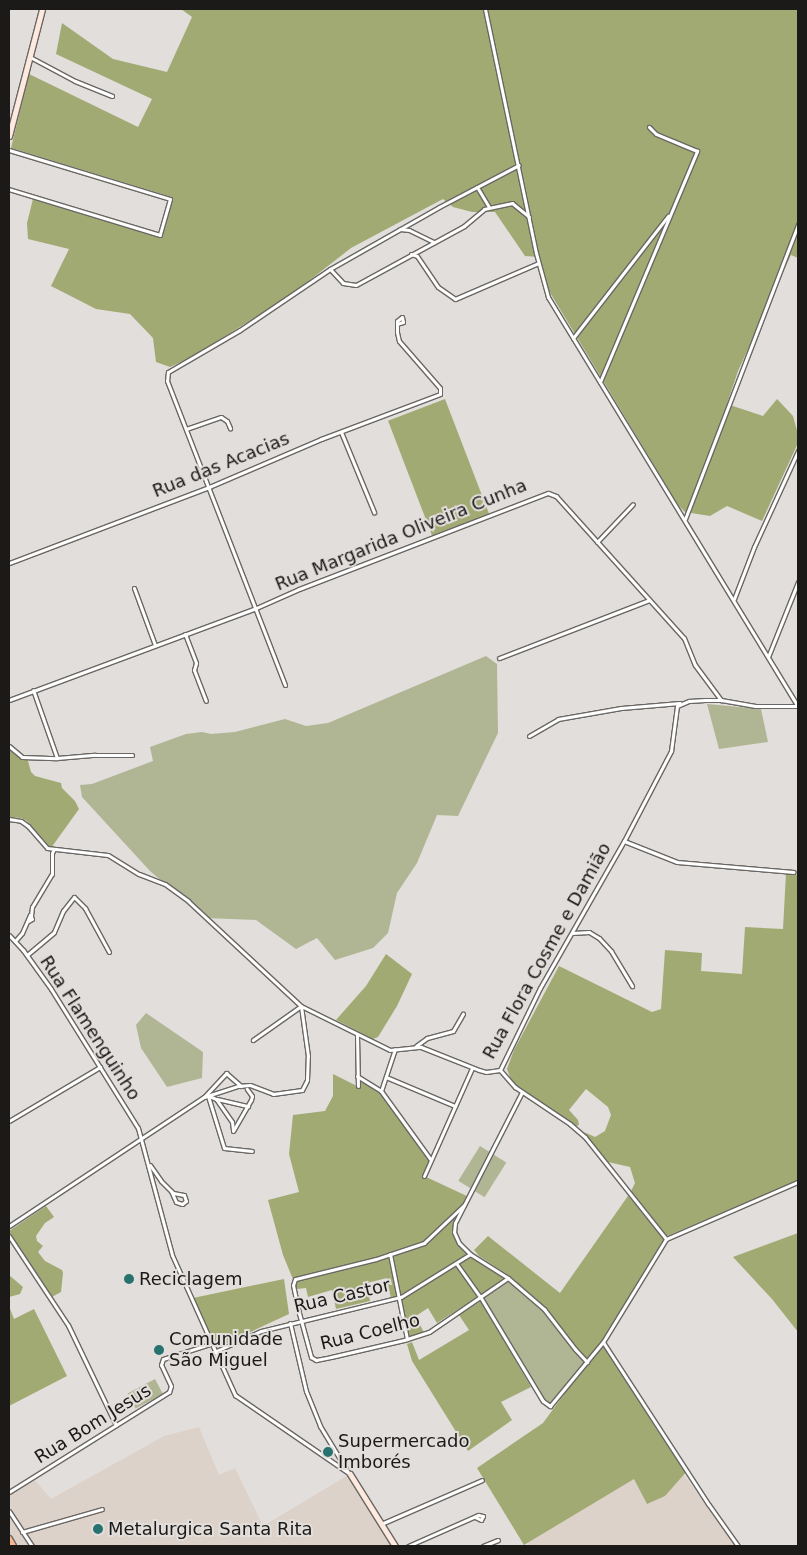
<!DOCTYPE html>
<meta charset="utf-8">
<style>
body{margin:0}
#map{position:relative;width:807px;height:1555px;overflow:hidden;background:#e2dedb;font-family:"DejaVu Sans",sans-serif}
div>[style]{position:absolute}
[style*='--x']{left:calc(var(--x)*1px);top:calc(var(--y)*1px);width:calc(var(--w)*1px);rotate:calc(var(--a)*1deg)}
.built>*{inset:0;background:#ddd2ca}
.green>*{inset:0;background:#b0b694;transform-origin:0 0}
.forest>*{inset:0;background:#a2aa73;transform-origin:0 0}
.roads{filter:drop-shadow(1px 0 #6a6764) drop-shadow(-1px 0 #6a6764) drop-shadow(0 1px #6a6764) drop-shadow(0 -1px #6a6764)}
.street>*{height:3px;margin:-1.5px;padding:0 1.5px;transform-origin:1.5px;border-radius:1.5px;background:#fff}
.secondary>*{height:5px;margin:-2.5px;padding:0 2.5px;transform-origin:2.5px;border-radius:2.5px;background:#fde9de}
.highway>*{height:6px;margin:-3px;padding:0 3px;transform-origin:3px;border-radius:3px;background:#f8b592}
.dots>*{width:14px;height:14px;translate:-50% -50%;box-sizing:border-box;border:2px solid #e2dedb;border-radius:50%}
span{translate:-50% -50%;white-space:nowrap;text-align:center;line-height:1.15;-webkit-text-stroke:4px #e2dedb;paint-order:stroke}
.street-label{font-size:18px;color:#1b1a19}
.poi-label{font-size:18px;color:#1b1a19}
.left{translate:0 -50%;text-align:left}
.frame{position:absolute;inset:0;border:10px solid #1b1a19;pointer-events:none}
</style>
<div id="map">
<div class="built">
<i style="clip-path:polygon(199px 1427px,219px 1475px,235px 1468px,263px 1526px,350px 1474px,395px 1546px,9px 1546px,9px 1494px,33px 1478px,51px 1499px,164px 1436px)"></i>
<i style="clip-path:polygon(681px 1471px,736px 1546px,530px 1546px,523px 1534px,633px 1473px)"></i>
</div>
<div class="green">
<i style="clip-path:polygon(486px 656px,497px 664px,498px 733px,458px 816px,437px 815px,417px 863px,397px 893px,388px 933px,373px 948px,335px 960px,317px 938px,296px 949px,256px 920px,206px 918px,150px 871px,82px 797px,80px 785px,92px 784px,153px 761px,150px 747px,186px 734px,202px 732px,211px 734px,235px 732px,285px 719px,306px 726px,328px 723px)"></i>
<i style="clip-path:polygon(707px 704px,761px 709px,768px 742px,719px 749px)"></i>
<i style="clip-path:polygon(146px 1013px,203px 1052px,202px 1078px,167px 1087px,141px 1048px,136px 1025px)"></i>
<i style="left:480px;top:1146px;width:31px;height:41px;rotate:32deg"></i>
<i style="clip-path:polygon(508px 1278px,536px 1301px,587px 1362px,550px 1406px,543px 1401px,481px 1298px)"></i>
<i style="left:155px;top:1379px;width:17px;height:31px;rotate:62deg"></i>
</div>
<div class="forest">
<i style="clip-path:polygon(181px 9px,798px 9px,798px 258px,791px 255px,738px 371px,727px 404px,763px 416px,777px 399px,793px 416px,798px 434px,798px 443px,762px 521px,727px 506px,710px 516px,685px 512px,678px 505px,549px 291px,540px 257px,525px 256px,495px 212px,472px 212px,453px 207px,443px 199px,351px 248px,292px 294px,192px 357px,170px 367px,156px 362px,153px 338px,130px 314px,96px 309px,51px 286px,69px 249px,28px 239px,27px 223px,33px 199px,161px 237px,172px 197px,11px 148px,29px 74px,138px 127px,152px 99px,56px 54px,62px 23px,113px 59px,167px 72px,192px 17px)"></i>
<i style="left:445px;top:399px;width:123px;height:61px;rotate:69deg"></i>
<i style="clip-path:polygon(9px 749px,28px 761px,31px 772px,35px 776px,61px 783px,62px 788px,75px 801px,79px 809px,51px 848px,27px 821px,21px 818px,9px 817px)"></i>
<i style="clip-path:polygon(786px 873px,798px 875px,798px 1186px,790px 1184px,667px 1236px,603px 1342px,657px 1430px,687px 1471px,665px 1496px,647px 1504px,634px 1479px,524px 1545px,477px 1468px,543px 1423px,595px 1352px,588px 1358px,582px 1357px,548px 1310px,508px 1275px,479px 1256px,474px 1250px,488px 1236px,560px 1293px,630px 1193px,635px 1183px,630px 1167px,608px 1162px,584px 1132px,595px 1137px,605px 1131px,611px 1115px,608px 1107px,586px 1089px,569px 1110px,578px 1120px,579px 1125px,576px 1126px,512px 1082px,507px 1069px,514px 1050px,559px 966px,652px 1012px,661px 1009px,665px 950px,702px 953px,701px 971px,742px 974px,745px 927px,783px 929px)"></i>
<i style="clip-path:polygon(386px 954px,412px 974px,397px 1006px,378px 1037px,373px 1039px,336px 1020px,366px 986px)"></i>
<i style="clip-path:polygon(333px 1074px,357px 1086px,357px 1076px,382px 1092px,431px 1160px,424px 1176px,469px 1197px,455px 1223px,454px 1232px,459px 1243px,473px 1257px,505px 1279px,437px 1323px,428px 1308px,416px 1316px,424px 1333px,407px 1339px,398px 1298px,391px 1299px,387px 1278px,367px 1283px,370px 1301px,336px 1309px,332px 1290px,308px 1297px,306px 1288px,297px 1289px,283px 1255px,268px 1200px,299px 1192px,289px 1154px,293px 1115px,325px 1111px,333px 1096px)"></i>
<i style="clip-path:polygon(46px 1206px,54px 1217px,45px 1223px,36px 1236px,37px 1241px,43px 1246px,38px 1252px,45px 1261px,62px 1270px,63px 1273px,61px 1292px,50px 1298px,9px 1233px,9px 1231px)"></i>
<i style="clip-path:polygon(798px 1233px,798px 1332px,772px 1299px,733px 1257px)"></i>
<i style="clip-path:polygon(9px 1275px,23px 1287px,20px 1294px,9px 1297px)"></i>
<i style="clip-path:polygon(284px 1279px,289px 1314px,214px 1349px,193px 1298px)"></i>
<i style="clip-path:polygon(481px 1301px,531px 1387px,501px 1402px,512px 1420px,468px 1451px,412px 1361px,407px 1344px,412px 1342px,419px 1360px,469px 1330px,459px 1315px)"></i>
<i style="clip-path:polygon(9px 1306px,14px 1319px,34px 1309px,67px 1376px,9px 1406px)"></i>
</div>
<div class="roads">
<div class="street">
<i style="--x:485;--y:9;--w:249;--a:78.2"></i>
<i style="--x:536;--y:253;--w:46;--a:74.7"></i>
<i style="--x:548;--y:297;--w:479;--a:58.6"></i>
<i style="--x:30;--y:57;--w:51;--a:28.1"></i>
<i style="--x:75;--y:81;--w:40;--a:22"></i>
<i style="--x:9;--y:150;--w:168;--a:16.9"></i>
<i style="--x:170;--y:199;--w:37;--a:106"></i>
<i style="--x:160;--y:235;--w:158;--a:-163.1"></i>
<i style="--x:477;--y:187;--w:23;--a:59"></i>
<i style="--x:400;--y:229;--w:9;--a:6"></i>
<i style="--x:409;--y:230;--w:28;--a:26"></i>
<i style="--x:411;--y:254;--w:6;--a:18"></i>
<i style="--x:417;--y:256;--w:37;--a:56"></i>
<i style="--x:438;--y:287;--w:21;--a:35"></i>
<i style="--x:455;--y:299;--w:90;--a:-23.4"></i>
<i style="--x:330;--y:269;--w:19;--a:47"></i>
<i style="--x:343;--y:283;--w:13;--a:9"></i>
<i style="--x:356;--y:285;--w:123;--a:-28.6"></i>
<i style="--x:464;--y:226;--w:26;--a:-40"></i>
<i style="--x:484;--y:209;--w:29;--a:-12"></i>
<i style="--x:512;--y:203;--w:22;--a:39"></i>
<i style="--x:573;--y:338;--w:155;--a:-52.1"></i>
<i style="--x:600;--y:382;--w:251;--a:-67.2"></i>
<i style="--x:697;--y:151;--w:44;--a:-157.5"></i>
<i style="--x:656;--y:134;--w:10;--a:-135"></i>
<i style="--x:186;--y:429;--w:37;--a:-19"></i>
<i style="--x:221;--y:417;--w:7;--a:34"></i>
<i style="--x:227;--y:421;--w:8;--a:67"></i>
<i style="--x:341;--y:432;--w:87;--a:67.6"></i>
<i style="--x:685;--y:519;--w:316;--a:-69"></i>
<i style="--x:597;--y:542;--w:52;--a:-46.5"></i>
<i style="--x:9;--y:563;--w:214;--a:-20.8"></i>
<i style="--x:209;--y:487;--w:122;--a:-23.2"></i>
<i style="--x:321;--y:439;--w:127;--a:-20.7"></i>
<i style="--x:440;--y:394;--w:6;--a:-90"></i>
<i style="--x:440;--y:388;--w:62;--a:-131.1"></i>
<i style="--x:399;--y:341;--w:9;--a:-103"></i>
<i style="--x:397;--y:332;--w:11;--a:-90"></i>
<i style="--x:397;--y:321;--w:6;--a:-39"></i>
<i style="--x:402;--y:317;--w:5;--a:79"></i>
<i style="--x:403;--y:322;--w:6;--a:162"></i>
<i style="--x:134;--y:588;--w:61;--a:69.8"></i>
<i style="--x:734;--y:599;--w:56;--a:-69"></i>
<i style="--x:754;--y:547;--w:106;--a:-65.4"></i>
<i style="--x:185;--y:634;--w:31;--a:69"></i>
<i style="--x:196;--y:663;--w:7;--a:106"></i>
<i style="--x:194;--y:670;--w:33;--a:69"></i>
<i style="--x:768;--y:657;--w:81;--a:-68.2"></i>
<i style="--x:499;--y:658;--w:161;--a:-21.1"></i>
<i style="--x:285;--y:685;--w:326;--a:-111.2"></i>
<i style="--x:167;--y:381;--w:9;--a:-84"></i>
<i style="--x:168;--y:372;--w:83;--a:-30.3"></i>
<i style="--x:240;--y:330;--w:109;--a:-34.1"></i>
<i style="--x:330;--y:269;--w:125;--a:-29.6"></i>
<i style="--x:439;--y:207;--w:90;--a:-27.7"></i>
<i style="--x:9;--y:700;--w:261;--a:-20.4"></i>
<i style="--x:254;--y:609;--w:49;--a:-24"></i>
<i style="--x:299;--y:589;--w:267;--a:-21.1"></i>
<i style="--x:548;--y:493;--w:9;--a:21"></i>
<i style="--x:556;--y:496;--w:191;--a:48"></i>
<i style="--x:684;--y:638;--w:29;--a:68"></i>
<i style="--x:695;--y:665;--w:44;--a:53.4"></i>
<i style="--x:529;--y:736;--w:34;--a:-30"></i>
<i style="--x:558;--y:719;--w:64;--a:-9.9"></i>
<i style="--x:621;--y:708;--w:59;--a:-4.8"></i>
<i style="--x:9;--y:746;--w:17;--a:40"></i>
<i style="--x:22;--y:757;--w:35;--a:2"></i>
<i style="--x:57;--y:758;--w:72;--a:-109.4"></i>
<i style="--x:57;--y:758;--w:38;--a:-5"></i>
<i style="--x:95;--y:755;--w:37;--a:0"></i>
<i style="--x:9;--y:819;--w:12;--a:9"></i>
<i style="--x:21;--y:821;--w:9;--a:36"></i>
<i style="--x:28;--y:826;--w:29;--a:49"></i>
<i style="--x:47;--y:848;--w:61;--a:6.5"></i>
<i style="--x:108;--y:855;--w:36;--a:32"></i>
<i style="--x:139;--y:874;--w:28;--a:21"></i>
<i style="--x:165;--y:884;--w:29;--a:36"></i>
<i style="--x:188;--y:901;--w:154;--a:42.9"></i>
<i style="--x:301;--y:1006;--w:59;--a:144.7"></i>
<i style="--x:624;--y:841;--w:57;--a:21.6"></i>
<i style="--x:677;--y:862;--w:117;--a:4.9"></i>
<i style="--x:31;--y:916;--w:9;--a:-84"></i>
<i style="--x:32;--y:907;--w:39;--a:-59"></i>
<i style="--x:52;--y:874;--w:21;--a:-90"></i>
<i style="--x:52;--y:853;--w:4;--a:-63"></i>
<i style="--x:572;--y:933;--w:17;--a:-3"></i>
<i style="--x:589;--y:932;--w:12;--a:31"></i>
<i style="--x:599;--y:938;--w:18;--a:47"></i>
<i style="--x:611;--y:951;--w:41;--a:59"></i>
<i style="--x:9;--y:935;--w:21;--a:47"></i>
<i style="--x:23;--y:950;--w:48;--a:54.3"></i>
<i style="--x:51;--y:989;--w:164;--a:58"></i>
<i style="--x:138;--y:1128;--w:131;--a:75"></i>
<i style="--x:172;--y:1255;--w:154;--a:65.8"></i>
<i style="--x:235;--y:1395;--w:140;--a:34.5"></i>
<i style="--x:15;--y:941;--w:11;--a:-49"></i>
<i style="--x:22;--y:933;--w:20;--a:-66"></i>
<i style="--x:30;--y:915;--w:4;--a:63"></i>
<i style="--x:32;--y:919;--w:4;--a:153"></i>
<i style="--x:27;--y:955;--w:35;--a:-40"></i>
<i style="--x:54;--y:932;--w:23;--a:-67"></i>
<i style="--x:63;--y:911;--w:18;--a:-52"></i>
<i style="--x:74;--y:897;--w:16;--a:45"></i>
<i style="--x:85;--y:908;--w:50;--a:61.4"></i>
<i style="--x:357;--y:1035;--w:51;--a:88.9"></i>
<i style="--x:416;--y:1046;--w:14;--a:-36"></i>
<i style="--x:427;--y:1038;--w:27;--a:-15"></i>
<i style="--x:453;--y:1031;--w:20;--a:-60"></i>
<i style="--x:500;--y:1070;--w:23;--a:49"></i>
<i style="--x:515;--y:1087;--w:66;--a:33.9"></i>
<i style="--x:570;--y:1124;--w:20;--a:41"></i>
<i style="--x:585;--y:1137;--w:130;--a:51.5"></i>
<i style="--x:357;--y:1076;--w:28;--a:32"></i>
<i style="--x:381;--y:1091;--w:85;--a:54.1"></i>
<i style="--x:386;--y:1077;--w:75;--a:22.8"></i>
<i style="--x:381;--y:1091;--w:44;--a:-71.6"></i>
<i style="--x:522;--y:1092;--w:147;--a:117.1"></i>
<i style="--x:455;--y:1223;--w:9;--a:96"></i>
<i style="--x:454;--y:1232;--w:12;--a:66"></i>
<i style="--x:459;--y:1243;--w:16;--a:45"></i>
<i style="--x:470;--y:1254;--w:45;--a:32.3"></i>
<i style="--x:508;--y:1278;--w:48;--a:40.7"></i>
<i style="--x:544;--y:1309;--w:51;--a:52.2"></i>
<i style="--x:575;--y:1349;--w:18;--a:47"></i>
<i style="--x:208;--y:1096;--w:54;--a:72.9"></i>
<i style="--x:224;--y:1148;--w:28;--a:6"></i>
<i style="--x:209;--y:1096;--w:8;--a:23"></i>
<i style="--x:216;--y:1099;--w:28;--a:55"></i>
<i style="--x:232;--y:1122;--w:8;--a:83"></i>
<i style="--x:204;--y:1097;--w:33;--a:-47"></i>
<i style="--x:226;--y:1073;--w:20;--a:41"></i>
<i style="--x:217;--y:1099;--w:32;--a:13"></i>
<i style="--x:9;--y:1121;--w:106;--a:-30.7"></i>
<i style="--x:233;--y:1131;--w:36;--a:-60"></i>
<i style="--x:251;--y:1100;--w:4;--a:-76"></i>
<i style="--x:252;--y:1096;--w:9;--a:-126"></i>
<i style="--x:150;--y:1165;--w:19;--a:55"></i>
<i style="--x:161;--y:1181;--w:17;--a:45"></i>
<i style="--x:173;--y:1193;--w:11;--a:10"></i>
<i style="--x:184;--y:1195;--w:6;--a:72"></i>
<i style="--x:186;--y:1201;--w:5;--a:143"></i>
<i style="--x:182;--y:1204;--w:6;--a:-162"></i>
<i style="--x:176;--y:1202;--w:12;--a:-114"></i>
<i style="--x:424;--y:1176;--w:118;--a:-66"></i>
<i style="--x:464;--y:1205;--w:55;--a:136.5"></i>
<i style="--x:424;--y:1243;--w:51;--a:161.6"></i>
<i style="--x:376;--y:1259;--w:83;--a:166.1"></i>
<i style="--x:295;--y:1279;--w:6;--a:108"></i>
<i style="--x:293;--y:1285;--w:29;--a:78"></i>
<i style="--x:299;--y:1313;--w:46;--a:74.7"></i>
<i style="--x:311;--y:1357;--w:6;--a:31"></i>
<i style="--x:316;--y:1360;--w:15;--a:-11"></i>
<i style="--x:331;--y:1357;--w:75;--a:-13.1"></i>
<i style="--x:404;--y:1340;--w:26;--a:-18"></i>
<i style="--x:429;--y:1332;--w:96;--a:-34.4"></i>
<i style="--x:9;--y:1226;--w:234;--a:-33.5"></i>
<i style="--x:204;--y:1097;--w:36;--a:-18"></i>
<i style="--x:238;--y:1086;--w:12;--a:-5"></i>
<i style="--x:250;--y:1085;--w:25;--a:21"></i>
<i style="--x:273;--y:1094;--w:29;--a:-8"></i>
<i style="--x:302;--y:1090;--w:11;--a:-63"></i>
<i style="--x:307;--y:1080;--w:24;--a:-88"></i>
<i style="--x:308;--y:1056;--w:50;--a:-98"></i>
<i style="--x:301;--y:1006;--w:99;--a:26.3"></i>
<i style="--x:390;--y:1050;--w:31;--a:-6"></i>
<i style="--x:421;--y:1047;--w:62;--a:21.6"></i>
<i style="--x:479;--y:1070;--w:7;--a:16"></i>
<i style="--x:486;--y:1072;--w:14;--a:-8"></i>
<i style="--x:500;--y:1070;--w:91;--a:-64"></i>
<i style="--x:540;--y:988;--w:169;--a:-60.3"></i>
<i style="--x:624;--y:841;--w:102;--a:-62.4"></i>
<i style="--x:671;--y:751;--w:45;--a:-82.4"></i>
<i style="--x:677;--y:706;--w:13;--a:-23"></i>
<i style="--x:689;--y:701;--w:16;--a:-4"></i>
<i style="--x:705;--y:700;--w:16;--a:0"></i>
<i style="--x:721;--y:700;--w:35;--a:10"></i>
<i style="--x:755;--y:706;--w:43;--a:0"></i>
<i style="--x:9;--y:1236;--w:107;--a:56.5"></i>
<i style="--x:68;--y:1325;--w:111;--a:64.4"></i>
<i style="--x:390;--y:1254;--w:87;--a:78.7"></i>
<i style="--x:456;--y:1263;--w:43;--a:54.5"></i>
<i style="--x:481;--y:1298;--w:120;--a:59"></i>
<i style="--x:543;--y:1401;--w:9;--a:36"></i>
<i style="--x:550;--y:1406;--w:83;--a:-50.4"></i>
<i style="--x:603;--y:1342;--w:121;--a:-58.5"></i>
<i style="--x:666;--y:1239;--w:144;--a:-23.4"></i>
<i style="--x:290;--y:1323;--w:70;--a:76.8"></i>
<i style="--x:306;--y:1391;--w:38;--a:68"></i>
<i style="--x:320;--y:1426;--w:54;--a:58.7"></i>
<i style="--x:603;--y:1342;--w:194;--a:57"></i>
<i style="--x:709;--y:1505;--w:50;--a:54.7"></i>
<i style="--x:214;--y:1352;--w:51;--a:-24.1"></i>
<i style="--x:261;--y:1331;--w:144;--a:-13.7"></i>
<i style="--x:401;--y:1297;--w:81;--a:-31.9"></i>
<i style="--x:9;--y:1492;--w:189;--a:-32"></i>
<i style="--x:169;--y:1392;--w:6;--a:-72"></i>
<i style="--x:171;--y:1386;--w:23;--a:-115"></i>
<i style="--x:161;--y:1365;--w:6;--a:-72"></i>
<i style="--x:163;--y:1359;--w:49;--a:-17.7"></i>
<i style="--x:9;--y:1511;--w:42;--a:56.7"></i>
<i style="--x:381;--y:1524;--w:110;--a:-23.5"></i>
<i style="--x:22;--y:1532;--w:83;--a:-16"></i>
<i style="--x:408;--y:1546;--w:77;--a:-23.9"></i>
<i style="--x:478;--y:1515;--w:5;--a:11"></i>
<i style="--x:483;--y:1516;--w:4;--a:117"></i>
<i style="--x:481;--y:1520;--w:7;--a:-153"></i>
<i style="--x:483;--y:1546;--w:16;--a:-22"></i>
</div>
<div class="secondary">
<i style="--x:9;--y:136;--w:131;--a:-75.4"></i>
<i style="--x:350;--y:1474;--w:85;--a:58"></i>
</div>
<div class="highway">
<i style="--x:9;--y:1539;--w:8;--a:60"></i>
</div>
</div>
<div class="dots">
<i style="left:129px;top:1279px;background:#27716f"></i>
<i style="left:159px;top:1350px;background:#27716f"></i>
<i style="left:328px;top:1452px;background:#27716f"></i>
<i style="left:98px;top:1529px;background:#27716f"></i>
</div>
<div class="street-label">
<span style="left:221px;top:465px;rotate:-22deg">Rua das Acacias</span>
<span style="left:401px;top:535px;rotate:-22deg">Rua Margarida Oliveira Cunha</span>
<span style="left:547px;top:951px;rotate:-61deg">Rua Flora Cosme e Damião</span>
<span style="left:90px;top:1028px;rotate:57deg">Rua Flamenguinho</span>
<span style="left:342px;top:1296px;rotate:-13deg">Rua Castor</span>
<span style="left:370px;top:1332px;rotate:-14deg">Rua Coelho</span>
<span style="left:93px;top:1424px;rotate:-32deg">Rua Bom Jesus</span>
</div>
<div class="poi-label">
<span class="left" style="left:139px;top:1279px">Reciclagem</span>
<span class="left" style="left:169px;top:1350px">Comunidade<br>São Miguel</span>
<span class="left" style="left:338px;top:1452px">Supermercado<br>Imborés</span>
<span class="left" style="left:108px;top:1529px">Metalurgica Santa Rita</span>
</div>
<div class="frame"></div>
</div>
